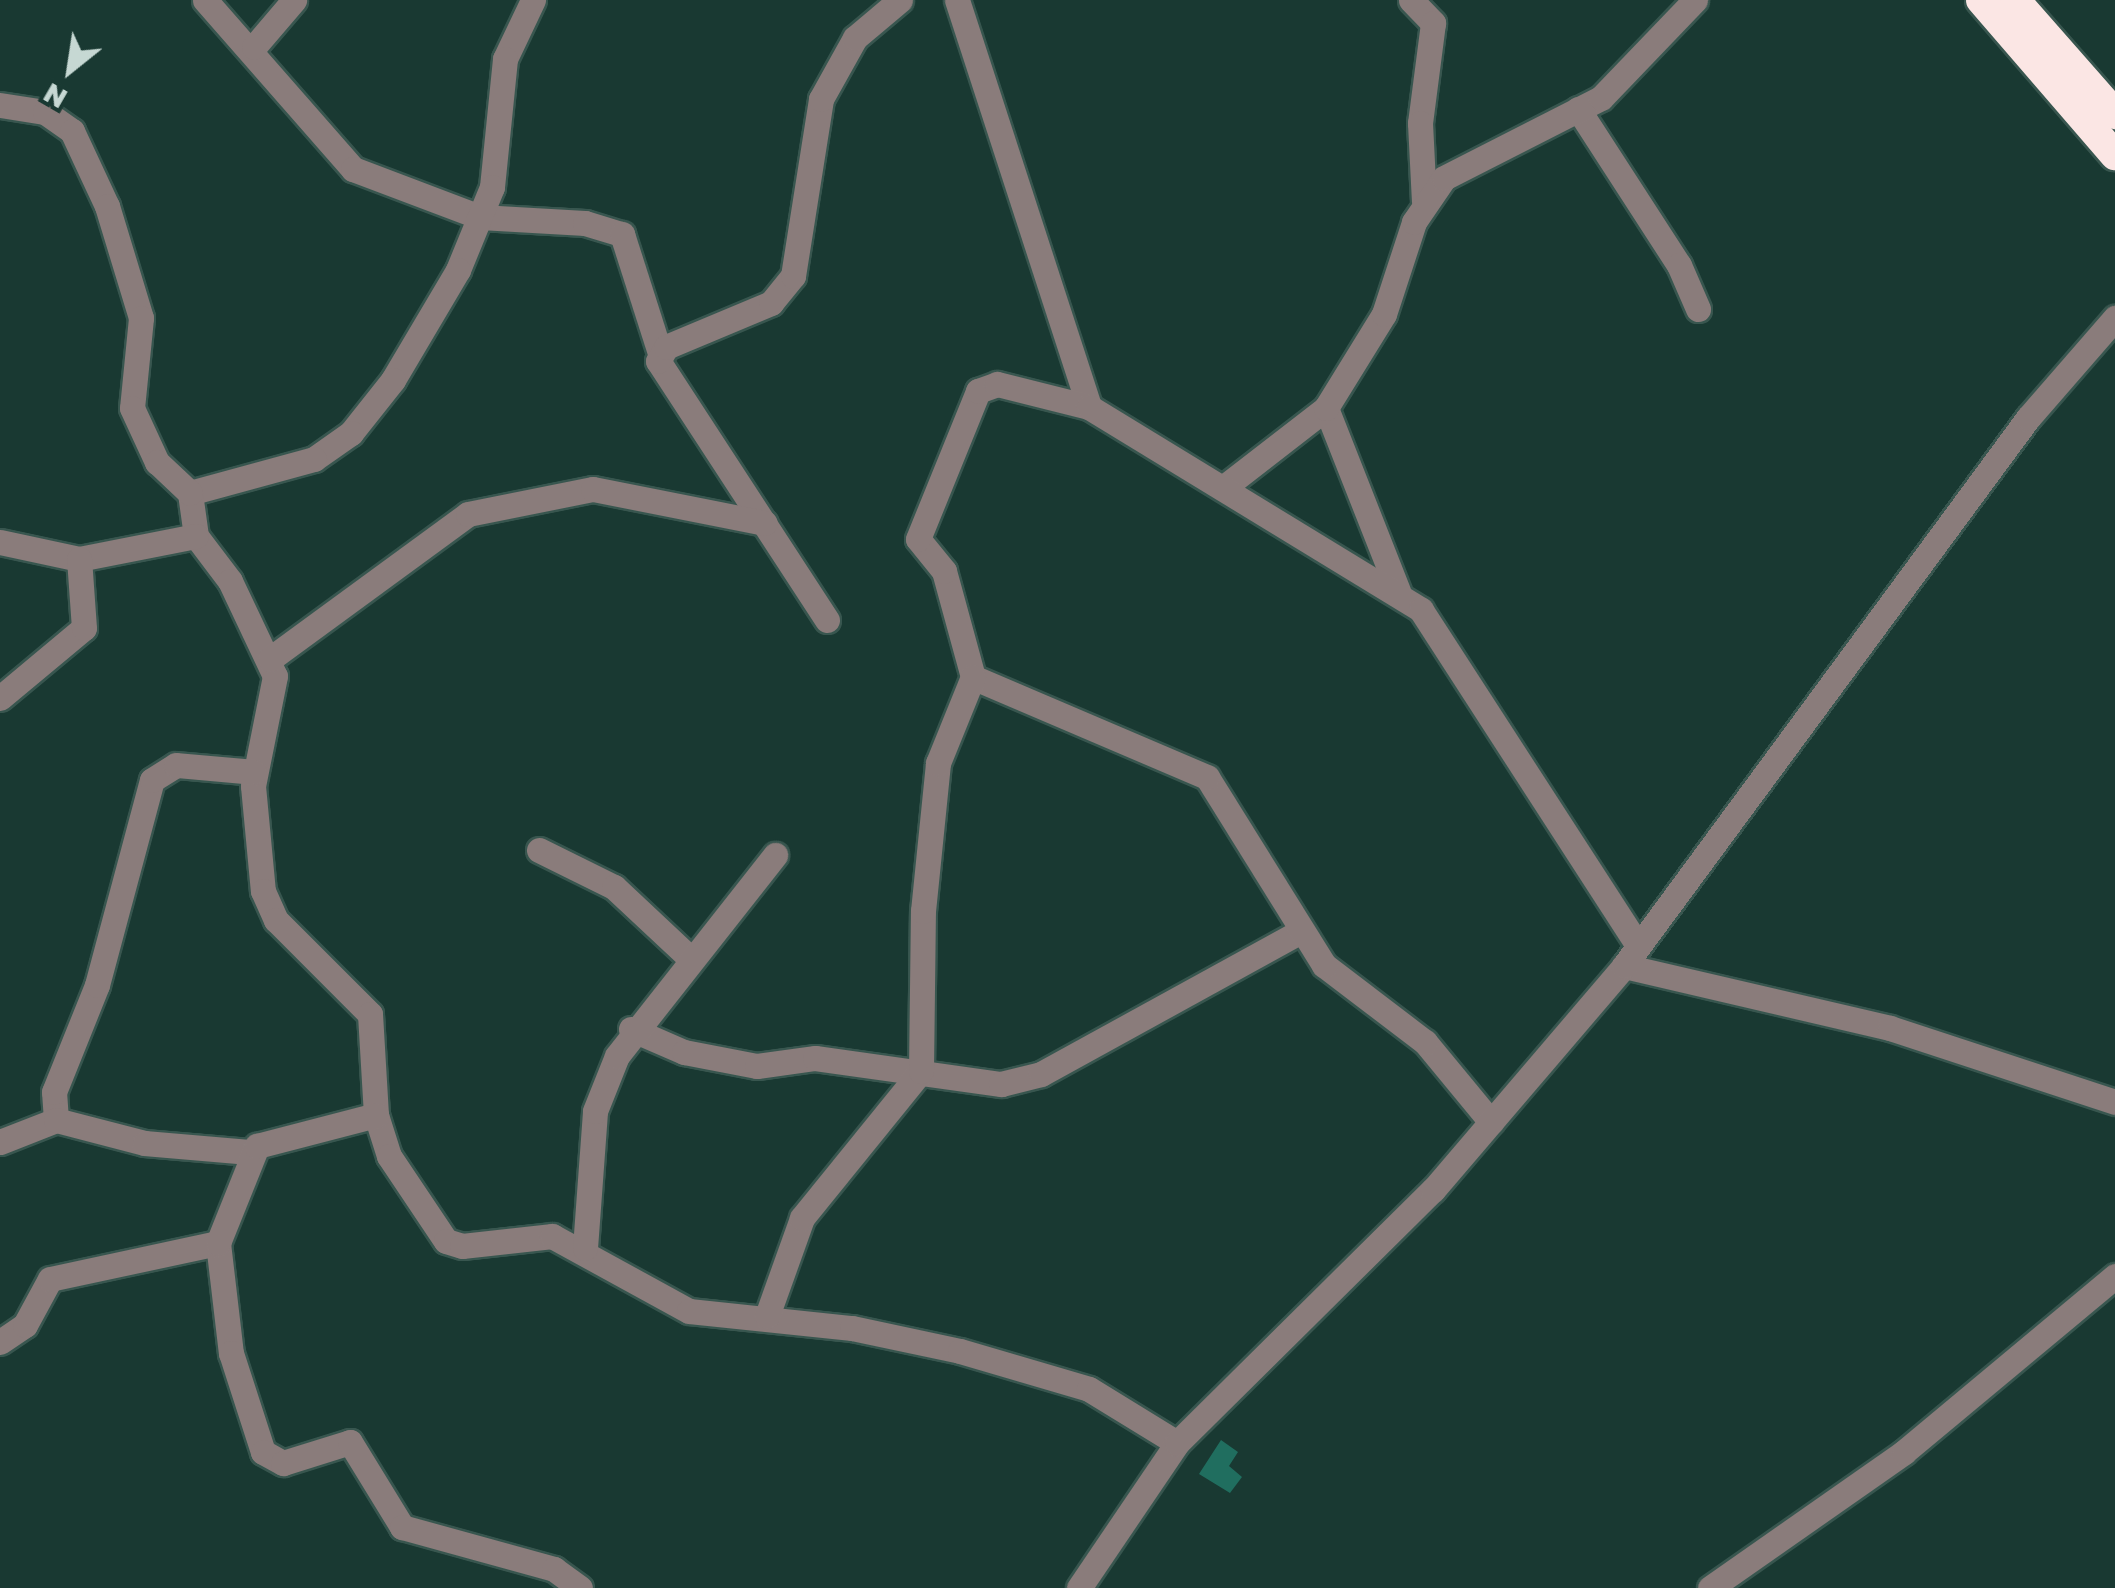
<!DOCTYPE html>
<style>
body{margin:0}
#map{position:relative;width:2115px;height:1588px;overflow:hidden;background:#193932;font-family:"Golos Text",sans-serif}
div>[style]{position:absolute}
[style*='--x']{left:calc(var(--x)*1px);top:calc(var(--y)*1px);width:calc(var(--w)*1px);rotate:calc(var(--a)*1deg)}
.building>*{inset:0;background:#206e5f}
.roads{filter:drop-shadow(2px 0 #38564f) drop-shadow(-2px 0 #38564f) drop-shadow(0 2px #38564f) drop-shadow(0 -2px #38564f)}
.minor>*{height:25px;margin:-12.5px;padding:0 12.5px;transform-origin:12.5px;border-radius:12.5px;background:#8a7c7b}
.highway>*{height:30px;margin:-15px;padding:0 15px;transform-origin:15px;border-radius:15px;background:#fbe6e4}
span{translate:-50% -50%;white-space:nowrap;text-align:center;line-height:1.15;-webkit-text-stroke:8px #193932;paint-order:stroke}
.north{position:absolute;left:20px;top:20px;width:100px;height:100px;-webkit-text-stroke:8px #193932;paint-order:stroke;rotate:210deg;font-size:28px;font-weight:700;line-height:40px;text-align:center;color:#c6d8d3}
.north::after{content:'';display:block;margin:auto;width:35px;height:45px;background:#c6d8d3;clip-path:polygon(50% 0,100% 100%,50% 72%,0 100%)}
</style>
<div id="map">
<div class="building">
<i style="clip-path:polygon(1221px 1440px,1238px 1452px,1229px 1466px,1242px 1477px,1230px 1493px,1199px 1474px)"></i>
</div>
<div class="roads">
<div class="minor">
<i style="--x:205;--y:0;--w:225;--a:48.8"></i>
<i style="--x:353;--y:169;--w:136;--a:20.7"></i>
<i style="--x:480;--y:217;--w:105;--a:3.3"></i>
<i style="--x:585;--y:223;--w:39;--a:17"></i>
<i style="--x:622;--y:234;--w:125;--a:72.3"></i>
<i style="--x:533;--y:0;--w:65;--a:115.4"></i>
<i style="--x:505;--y:59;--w:129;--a:95.8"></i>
<i style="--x:492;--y:187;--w:90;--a:112.3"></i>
<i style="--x:458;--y:270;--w:128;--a:120.6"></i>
<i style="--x:393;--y:380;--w:68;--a:128.4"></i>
<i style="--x:351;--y:433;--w:45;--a:144.9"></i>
<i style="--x:314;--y:459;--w:129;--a:164.7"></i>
<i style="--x:190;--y:493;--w:43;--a:82.1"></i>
<i style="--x:196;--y:536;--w:56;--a:52.9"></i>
<i style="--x:230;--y:581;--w:105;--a:64.7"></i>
<i style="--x:275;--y:676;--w:112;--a:101.3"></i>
<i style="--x:253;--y:786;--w:105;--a:84.6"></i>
<i style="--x:263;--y:891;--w:32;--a:66"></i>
<i style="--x:276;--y:920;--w:133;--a:45"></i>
<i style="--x:370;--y:1014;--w:101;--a:86.6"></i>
<i style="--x:376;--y:1115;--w:43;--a:72.4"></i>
<i style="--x:389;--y:1156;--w:102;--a:56.2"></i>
<i style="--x:446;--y:1241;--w:17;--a:17"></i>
<i style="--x:462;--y:1246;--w:91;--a:-6.3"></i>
<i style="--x:552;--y:1236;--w:156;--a:28.7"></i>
<i style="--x:689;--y:1311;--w:164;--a:6"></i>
<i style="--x:852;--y:1328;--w:110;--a:12"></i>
<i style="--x:960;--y:1351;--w:134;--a:16.4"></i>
<i style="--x:1089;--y:1389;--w:103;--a:31.5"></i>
<i style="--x:957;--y:0;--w:428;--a:72"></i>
<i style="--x:1411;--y:0;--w:32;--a:46"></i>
<i style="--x:1433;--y:23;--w:101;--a:97.4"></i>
<i style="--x:1420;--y:123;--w:78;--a:87.1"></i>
<i style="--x:254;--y:47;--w:62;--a:-49.6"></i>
<i style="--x:0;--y:105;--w:46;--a:8.8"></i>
<i style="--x:45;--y:112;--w:33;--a:35"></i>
<i style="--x:72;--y:131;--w:83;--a:65"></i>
<i style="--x:107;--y:206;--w:117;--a:73.1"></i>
<i style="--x:141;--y:318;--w:90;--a:95.7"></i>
<i style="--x:132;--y:408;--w:60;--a:65.2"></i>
<i style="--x:157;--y:462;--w:45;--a:43.2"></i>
<i style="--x:1578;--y:109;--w:186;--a:57.1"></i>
<i style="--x:1679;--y:265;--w:48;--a:66.6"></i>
<i style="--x:1326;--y:408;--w:197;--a:68.5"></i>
<i style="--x:1223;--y:488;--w:130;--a:-37.8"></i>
<i style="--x:1326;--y:408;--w:110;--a:-58.3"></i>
<i style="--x:1384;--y:314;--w:97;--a:-71.9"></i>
<i style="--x:1414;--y:222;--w:53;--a:-55.7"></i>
<i style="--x:1444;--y:178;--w:176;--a:-27"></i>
<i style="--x:1601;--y:98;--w:136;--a:-46.2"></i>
<i style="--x:0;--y:542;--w:81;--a:12.1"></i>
<i style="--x:79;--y:559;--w:119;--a:-11.1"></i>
<i style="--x:827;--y:620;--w:309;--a:-123.1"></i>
<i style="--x:658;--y:361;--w:16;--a:-60"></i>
<i style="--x:666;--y:347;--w:114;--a:-22.7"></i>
<i style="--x:771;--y:303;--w:35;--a:-51"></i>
<i style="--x:793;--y:276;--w:179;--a:-81"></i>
<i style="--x:821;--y:99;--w:70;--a:-60.9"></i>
<i style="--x:855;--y:38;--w:59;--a:-40.2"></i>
<i style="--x:270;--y:659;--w:245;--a:-36.2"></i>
<i style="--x:468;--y:514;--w:127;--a:-11.3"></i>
<i style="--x:593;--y:489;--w:175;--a:11.2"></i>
<i style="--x:0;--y:698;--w:109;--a:-39.8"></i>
<i style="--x:84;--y:628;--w:69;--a:-94.1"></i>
<i style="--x:539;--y:850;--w:84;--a:26.3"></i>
<i style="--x:614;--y:887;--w:104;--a:43.1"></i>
<i style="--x:1624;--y:966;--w:273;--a:13.1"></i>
<i style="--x:1890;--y:1028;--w:237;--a:18.2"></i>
<i style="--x:631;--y:1029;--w:58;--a:23.5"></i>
<i style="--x:684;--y:1052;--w:74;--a:10.9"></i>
<i style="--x:757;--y:1066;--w:59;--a:-7.9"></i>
<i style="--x:815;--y:1058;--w:188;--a:8"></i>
<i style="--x:1001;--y:1084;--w:41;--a:-14"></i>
<i style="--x:1041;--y:1074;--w:297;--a:-28.8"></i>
<i style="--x:56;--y:1120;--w:28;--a:-94"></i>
<i style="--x:54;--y:1092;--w:115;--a:-68.1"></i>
<i style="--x:97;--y:985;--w:212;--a:-75"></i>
<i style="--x:152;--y:780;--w:28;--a:-32"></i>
<i style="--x:176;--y:765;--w:78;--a:5.1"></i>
<i style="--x:1491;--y:1122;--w:104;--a:-129.5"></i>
<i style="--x:1425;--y:1042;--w:127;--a:-142.7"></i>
<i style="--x:1324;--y:965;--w:221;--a:-121.9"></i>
<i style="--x:1207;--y:777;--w:254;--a:-156.9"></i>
<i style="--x:973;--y:677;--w:110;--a:-105.3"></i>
<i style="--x:944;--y:571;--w:41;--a:-129.1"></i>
<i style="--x:918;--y:539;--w:160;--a:-67.9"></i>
<i style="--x:978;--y:391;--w:20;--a:-20"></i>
<i style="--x:997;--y:384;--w:95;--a:14"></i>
<i style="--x:1089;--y:407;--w:389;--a:31.4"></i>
<i style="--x:1421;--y:610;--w:400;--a:57.1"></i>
<i style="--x:0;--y:1142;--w:60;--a:-21.4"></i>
<i style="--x:56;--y:1120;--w:92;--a:14.5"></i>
<i style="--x:145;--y:1143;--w:104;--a:4.9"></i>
<i style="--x:218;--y:1243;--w:111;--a:83.3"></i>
<i style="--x:231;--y:1353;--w:104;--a:72.1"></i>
<i style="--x:263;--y:1452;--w:23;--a:29"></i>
<i style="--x:283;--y:1463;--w:70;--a:-17.4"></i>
<i style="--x:350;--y:1442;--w:100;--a:58.5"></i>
<i style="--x:402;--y:1527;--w:158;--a:15.4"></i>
<i style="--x:554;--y:1569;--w:32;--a:36"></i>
<i style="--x:585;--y:1248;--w:137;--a:-85.8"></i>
<i style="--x:595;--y:1111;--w:59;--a:-68.2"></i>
<i style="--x:617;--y:1056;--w:256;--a:-51.8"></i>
<i style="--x:767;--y:1316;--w:104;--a:-70.3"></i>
<i style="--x:802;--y:1218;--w:189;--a:-51"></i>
<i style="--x:921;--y:1071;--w:160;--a:-89.3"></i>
<i style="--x:923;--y:911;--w:149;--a:-84.2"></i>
<i style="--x:938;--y:763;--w:93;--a:-67.9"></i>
<i style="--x:0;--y:1342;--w:30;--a:-34"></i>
<i style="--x:25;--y:1325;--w:52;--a:-61.5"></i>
<i style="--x:50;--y:1279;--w:172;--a:-12.1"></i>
<i style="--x:218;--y:1243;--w:105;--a:-68.1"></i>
<i style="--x:257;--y:1146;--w:123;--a:-14.6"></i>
<i style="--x:1079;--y:1588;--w:175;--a:-55.9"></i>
<i style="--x:1177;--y:1443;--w:360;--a:-44.7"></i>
<i style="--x:1433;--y:1190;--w:294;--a:-49.5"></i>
<i style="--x:1624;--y:966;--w:681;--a:-53.6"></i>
<i style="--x:2028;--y:418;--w:133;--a:-49"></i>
<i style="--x:1710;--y:1588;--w:237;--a:-35"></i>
<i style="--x:1904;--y:1452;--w:275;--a:-39.8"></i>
</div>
<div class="highway">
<i style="--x:1981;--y:0;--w:205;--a:49.2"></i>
<i style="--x:2015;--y:0;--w:152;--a:48.7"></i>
</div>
</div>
<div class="north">N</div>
</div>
